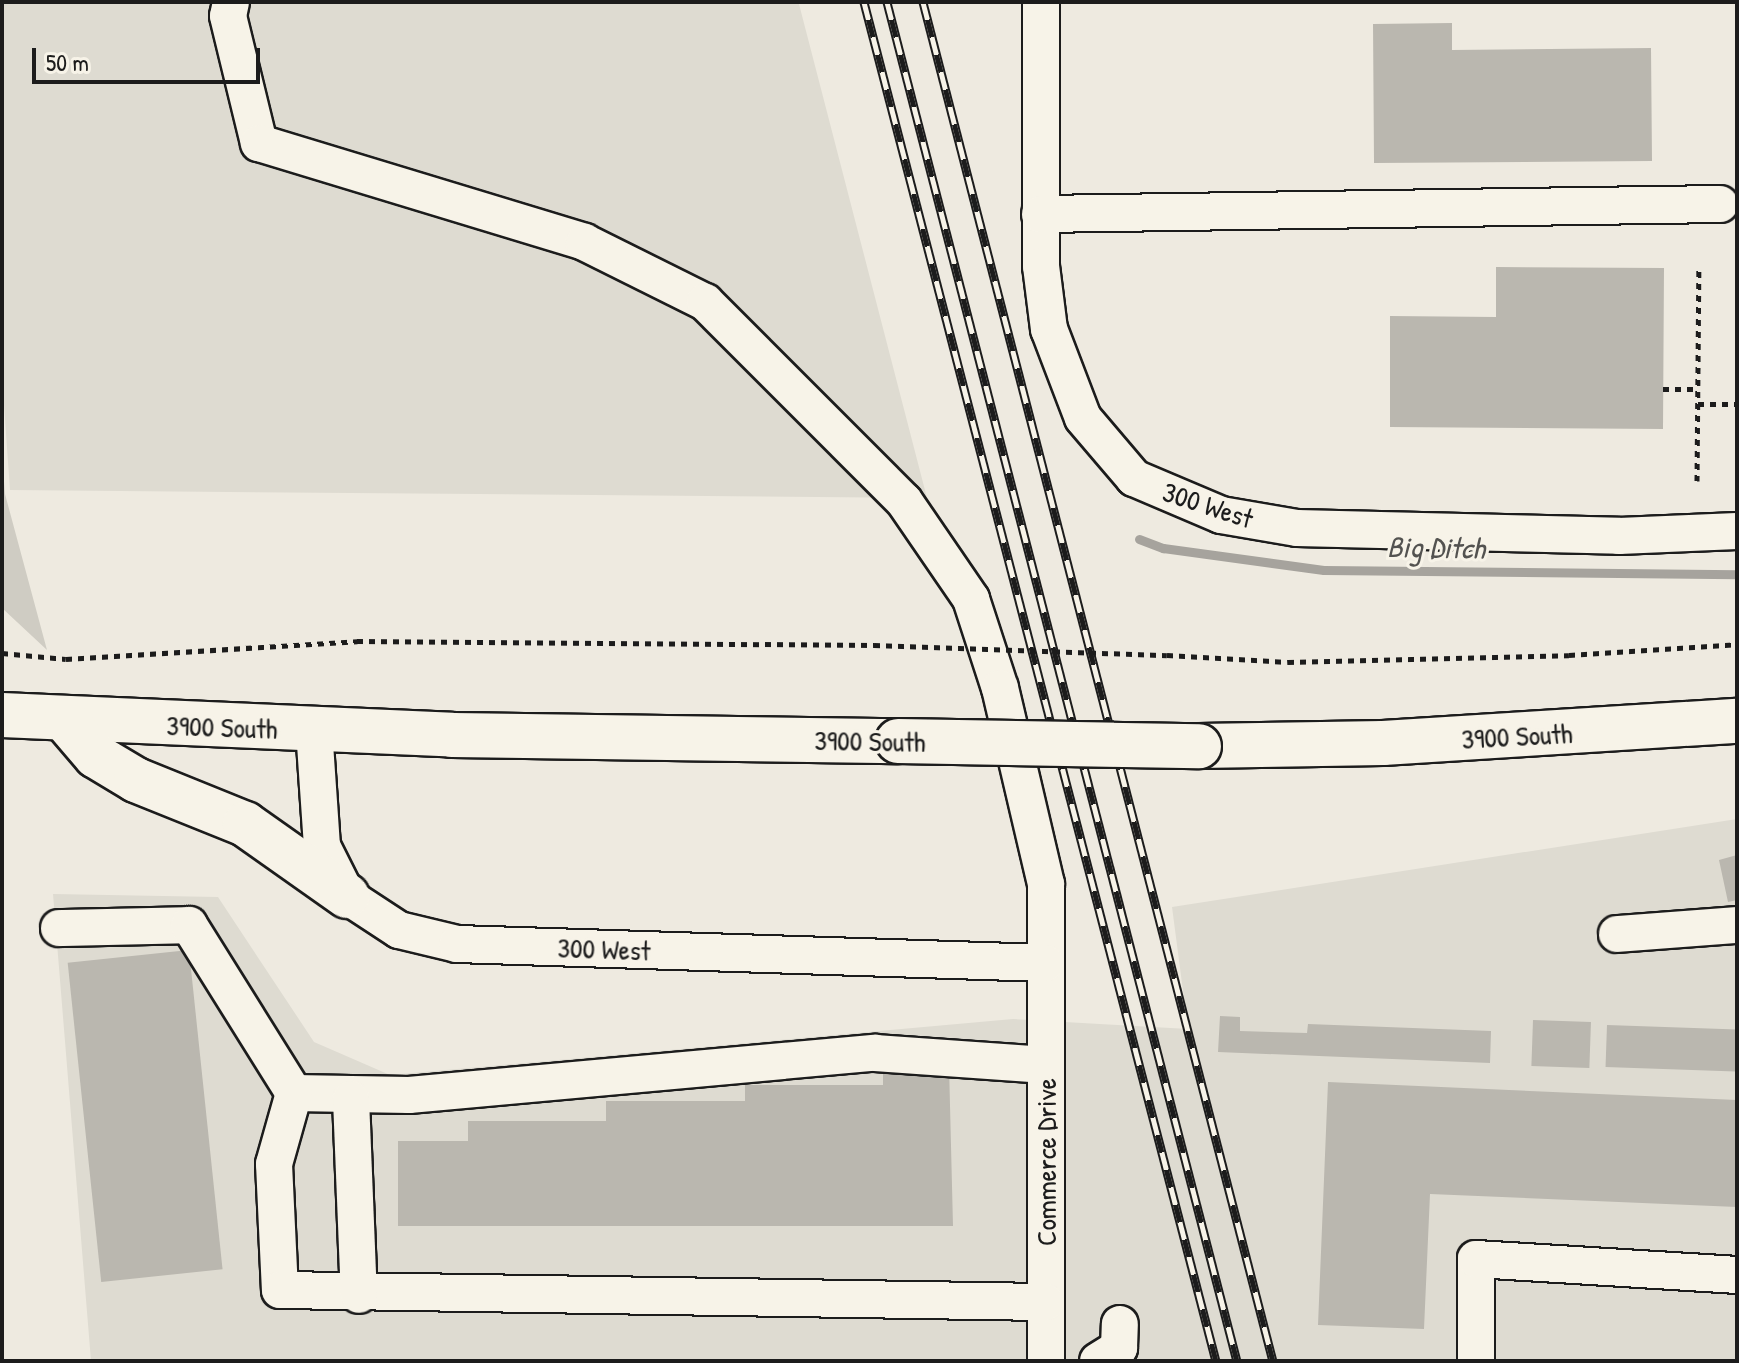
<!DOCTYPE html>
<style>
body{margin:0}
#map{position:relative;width:1739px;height:1363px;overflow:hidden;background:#eeeae0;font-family:"Patrick Hand",sans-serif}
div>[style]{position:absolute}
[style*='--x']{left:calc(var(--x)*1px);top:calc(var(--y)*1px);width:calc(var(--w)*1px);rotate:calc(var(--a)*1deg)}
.built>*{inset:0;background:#dedbd1}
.green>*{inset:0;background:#cfccc3}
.stream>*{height:9px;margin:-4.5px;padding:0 4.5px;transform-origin:4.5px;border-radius:4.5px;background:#a6a39d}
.building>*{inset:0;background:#bab7af;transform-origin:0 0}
.path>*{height:5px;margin-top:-2.5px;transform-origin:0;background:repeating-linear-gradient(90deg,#1c1c1c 0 6px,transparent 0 12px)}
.roads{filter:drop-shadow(2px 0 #1c1c1c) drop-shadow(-2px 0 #1c1c1c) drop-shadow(0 2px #1c1c1c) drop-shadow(0 -2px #1c1c1c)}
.minor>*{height:36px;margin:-18px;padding:0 18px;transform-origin:18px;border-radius:18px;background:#f7f3e8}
.major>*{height:44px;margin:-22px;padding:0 22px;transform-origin:22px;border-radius:22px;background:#f7f3e8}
.rail>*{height:9px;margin-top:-4.5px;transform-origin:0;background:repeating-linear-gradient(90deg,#f7f3e8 0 18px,#1c1c1c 0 36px);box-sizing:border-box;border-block:2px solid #1c1c1c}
.path-bridge>*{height:5px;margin-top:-2.5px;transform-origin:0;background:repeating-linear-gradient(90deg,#1c1c1c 0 6px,transparent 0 12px)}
.bridges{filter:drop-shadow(2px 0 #1c1c1c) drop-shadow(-2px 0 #1c1c1c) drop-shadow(0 2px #1c1c1c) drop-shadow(0 -2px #1c1c1c)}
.major-bridge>*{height:44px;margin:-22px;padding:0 22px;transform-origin:22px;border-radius:22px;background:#f7f3e8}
span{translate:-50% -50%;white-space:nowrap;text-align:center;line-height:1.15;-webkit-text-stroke:6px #f7f3e8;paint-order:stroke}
.street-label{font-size:28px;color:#1c1c1c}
.water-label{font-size:30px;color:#535250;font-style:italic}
.frame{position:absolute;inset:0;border:4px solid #1c1c1c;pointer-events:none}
.scale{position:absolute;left:32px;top:48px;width:228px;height:36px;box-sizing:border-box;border:4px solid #1c1c1c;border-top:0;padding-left:10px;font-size:24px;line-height:28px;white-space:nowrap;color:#1c1c1c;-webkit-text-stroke:6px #f7f3e8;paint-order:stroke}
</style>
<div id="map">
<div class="built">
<i style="clip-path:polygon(2px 2px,825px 2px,799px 4px,927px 498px,10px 490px,2px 377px)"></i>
<i style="clip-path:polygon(1737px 819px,1737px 1361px,91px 1361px,53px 894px,218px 897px,314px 1042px,390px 1075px,1013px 1019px,1188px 1029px,1172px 907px)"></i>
</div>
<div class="green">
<i style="clip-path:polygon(2px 456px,5px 494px,47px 650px,2px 608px)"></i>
</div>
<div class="stream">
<i style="--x:1139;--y:539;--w:26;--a:21"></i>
<i style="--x:1163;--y:548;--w:162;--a:7.8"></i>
<i style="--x:1324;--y:570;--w:413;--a:0.6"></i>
</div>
<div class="building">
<i style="clip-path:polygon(1452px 23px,1452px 50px,1651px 48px,1652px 161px,1374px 163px,1373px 24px)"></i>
<i style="clip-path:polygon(1496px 267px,1664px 268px,1663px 429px,1390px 427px,1390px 316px,1496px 317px)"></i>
<i style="clip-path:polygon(1737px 855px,1737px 900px,1728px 902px,1719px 860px)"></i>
<i style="left:189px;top:950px;width:321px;height:122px;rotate:84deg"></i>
<i style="clip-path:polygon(1220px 1016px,1240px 1017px,1240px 1031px,1307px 1033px,1308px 1024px,1491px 1031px,1490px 1063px,1218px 1052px)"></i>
<i style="left:1533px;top:1020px;width:58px;height:46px;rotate:2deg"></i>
<i style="left:1607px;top:1025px;width:130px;height:42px;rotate:2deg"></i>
<i style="clip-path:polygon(883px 1065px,949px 1065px,953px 1226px,398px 1226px,398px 1141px,468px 1141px,468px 1121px,606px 1121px,606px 1101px,745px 1101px,745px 1085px,883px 1085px)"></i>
<i style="clip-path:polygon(1328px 1082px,1737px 1100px,1737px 1207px,1430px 1194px,1424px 1329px,1318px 1325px)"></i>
</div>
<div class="path">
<i style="--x:1663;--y:389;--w:35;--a:0"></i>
<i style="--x:1698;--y:404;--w:39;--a:0"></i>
<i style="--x:1697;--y:481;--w:213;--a:-89.5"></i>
<i style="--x:2;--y:653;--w:64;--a:5.4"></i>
<i style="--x:66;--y:659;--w:292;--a:-3.5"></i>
<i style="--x:357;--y:641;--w:517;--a:0.44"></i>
<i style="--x:1167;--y:655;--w:121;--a:3.3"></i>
<i style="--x:1288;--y:662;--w:281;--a:-1.4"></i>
<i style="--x:1569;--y:655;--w:168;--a:-3.7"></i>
</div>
<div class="roads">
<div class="minor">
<i style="--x:231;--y:2;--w:14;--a:102"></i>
<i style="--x:228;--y:16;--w:131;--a:76.3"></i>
<i style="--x:259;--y:143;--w:340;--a:16.9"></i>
<i style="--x:584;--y:242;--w:135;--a:26.4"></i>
<i style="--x:705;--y:302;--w:281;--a:45"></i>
<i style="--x:904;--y:501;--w:119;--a:55.6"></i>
<i style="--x:971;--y:599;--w:94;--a:72"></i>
<i style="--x:1000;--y:688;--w:201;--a:76.8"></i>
<i style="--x:1046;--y:884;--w:477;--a:90"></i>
<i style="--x:1041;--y:2;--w:264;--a:90"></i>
<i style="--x:1041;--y:266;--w:64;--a:82.8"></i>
<i style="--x:1049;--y:329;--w:95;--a:69.1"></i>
<i style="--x:1083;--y:418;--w:79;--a:49.6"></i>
<i style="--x:1134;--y:478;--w:95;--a:23"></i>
<i style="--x:1221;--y:515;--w:77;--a:9.7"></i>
<i style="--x:1297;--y:528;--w:322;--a:1.4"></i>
<i style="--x:1619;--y:536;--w:118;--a:-2.4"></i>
<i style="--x:1040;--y:214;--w:680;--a:-0.84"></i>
<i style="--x:314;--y:729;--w:117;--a:86.1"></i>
<i style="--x:322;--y:846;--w:56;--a:63.4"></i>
<i style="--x:347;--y:896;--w:62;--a:33.2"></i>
<i style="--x:399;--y:930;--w:60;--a:13.6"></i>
<i style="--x:457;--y:944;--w:589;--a:1.85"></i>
<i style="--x:59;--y:928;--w:130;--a:-1.3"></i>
<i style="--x:189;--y:925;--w:198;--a:58"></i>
<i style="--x:294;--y:1093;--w:115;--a:1"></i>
<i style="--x:409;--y:1095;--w:468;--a:-5.2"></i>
<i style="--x:875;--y:1053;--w:171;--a:4"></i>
<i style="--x:1617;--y:934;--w:120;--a:-4.3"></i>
<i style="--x:294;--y:1093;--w:74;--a:105.7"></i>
<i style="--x:274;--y:1164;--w:126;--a:87.3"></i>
<i style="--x:280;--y:1290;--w:766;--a:0.9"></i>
<i style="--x:351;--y:1099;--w:196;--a:87.7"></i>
<i style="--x:1098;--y:1361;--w:25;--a:-32"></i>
<i style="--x:1119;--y:1348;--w:24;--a:-88"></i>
<i style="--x:1476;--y:1361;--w:102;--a:-90"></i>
<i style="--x:1476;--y:1259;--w:261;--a:3.5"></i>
</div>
<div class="major">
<i style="--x:2;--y:715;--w:450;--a:2.5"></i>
<i style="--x:452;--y:735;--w:446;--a:0.8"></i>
<i style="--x:66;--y:721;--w:46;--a:49.4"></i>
<i style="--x:96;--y:756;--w:47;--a:31"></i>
<i style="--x:136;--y:780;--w:118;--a:22"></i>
<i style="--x:245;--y:824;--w:125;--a:35.2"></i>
<i style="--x:1199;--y:746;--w:184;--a:-0.9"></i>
<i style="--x:1383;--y:743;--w:355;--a:-3.6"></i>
</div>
</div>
<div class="rail">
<i style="--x:864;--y:2;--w:1404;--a:75.48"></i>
<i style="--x:887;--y:2;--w:1403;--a:75.56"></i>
<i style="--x:923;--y:2;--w:1403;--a:75.56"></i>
</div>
<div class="path-bridge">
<i style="--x:874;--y:645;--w:293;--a:2"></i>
</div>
<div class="bridges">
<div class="major-bridge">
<i style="--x:898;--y:741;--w:301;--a:1"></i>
</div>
</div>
<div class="street-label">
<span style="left:1208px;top:505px;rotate:18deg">300 West</span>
<span style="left:222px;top:727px;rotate:2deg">3900 South</span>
<span style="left:1517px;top:736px;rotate:-3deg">3900 South</span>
<span style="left:870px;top:741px;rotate:1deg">3900 South</span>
<span style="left:604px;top:949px;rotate:2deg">300 West</span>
<span style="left:1046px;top:1162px;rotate:-90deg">Commerce Drive</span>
</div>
<div class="water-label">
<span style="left:1436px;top:547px;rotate:1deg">Big Ditch</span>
</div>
<div class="frame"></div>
<div class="scale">50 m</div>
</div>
